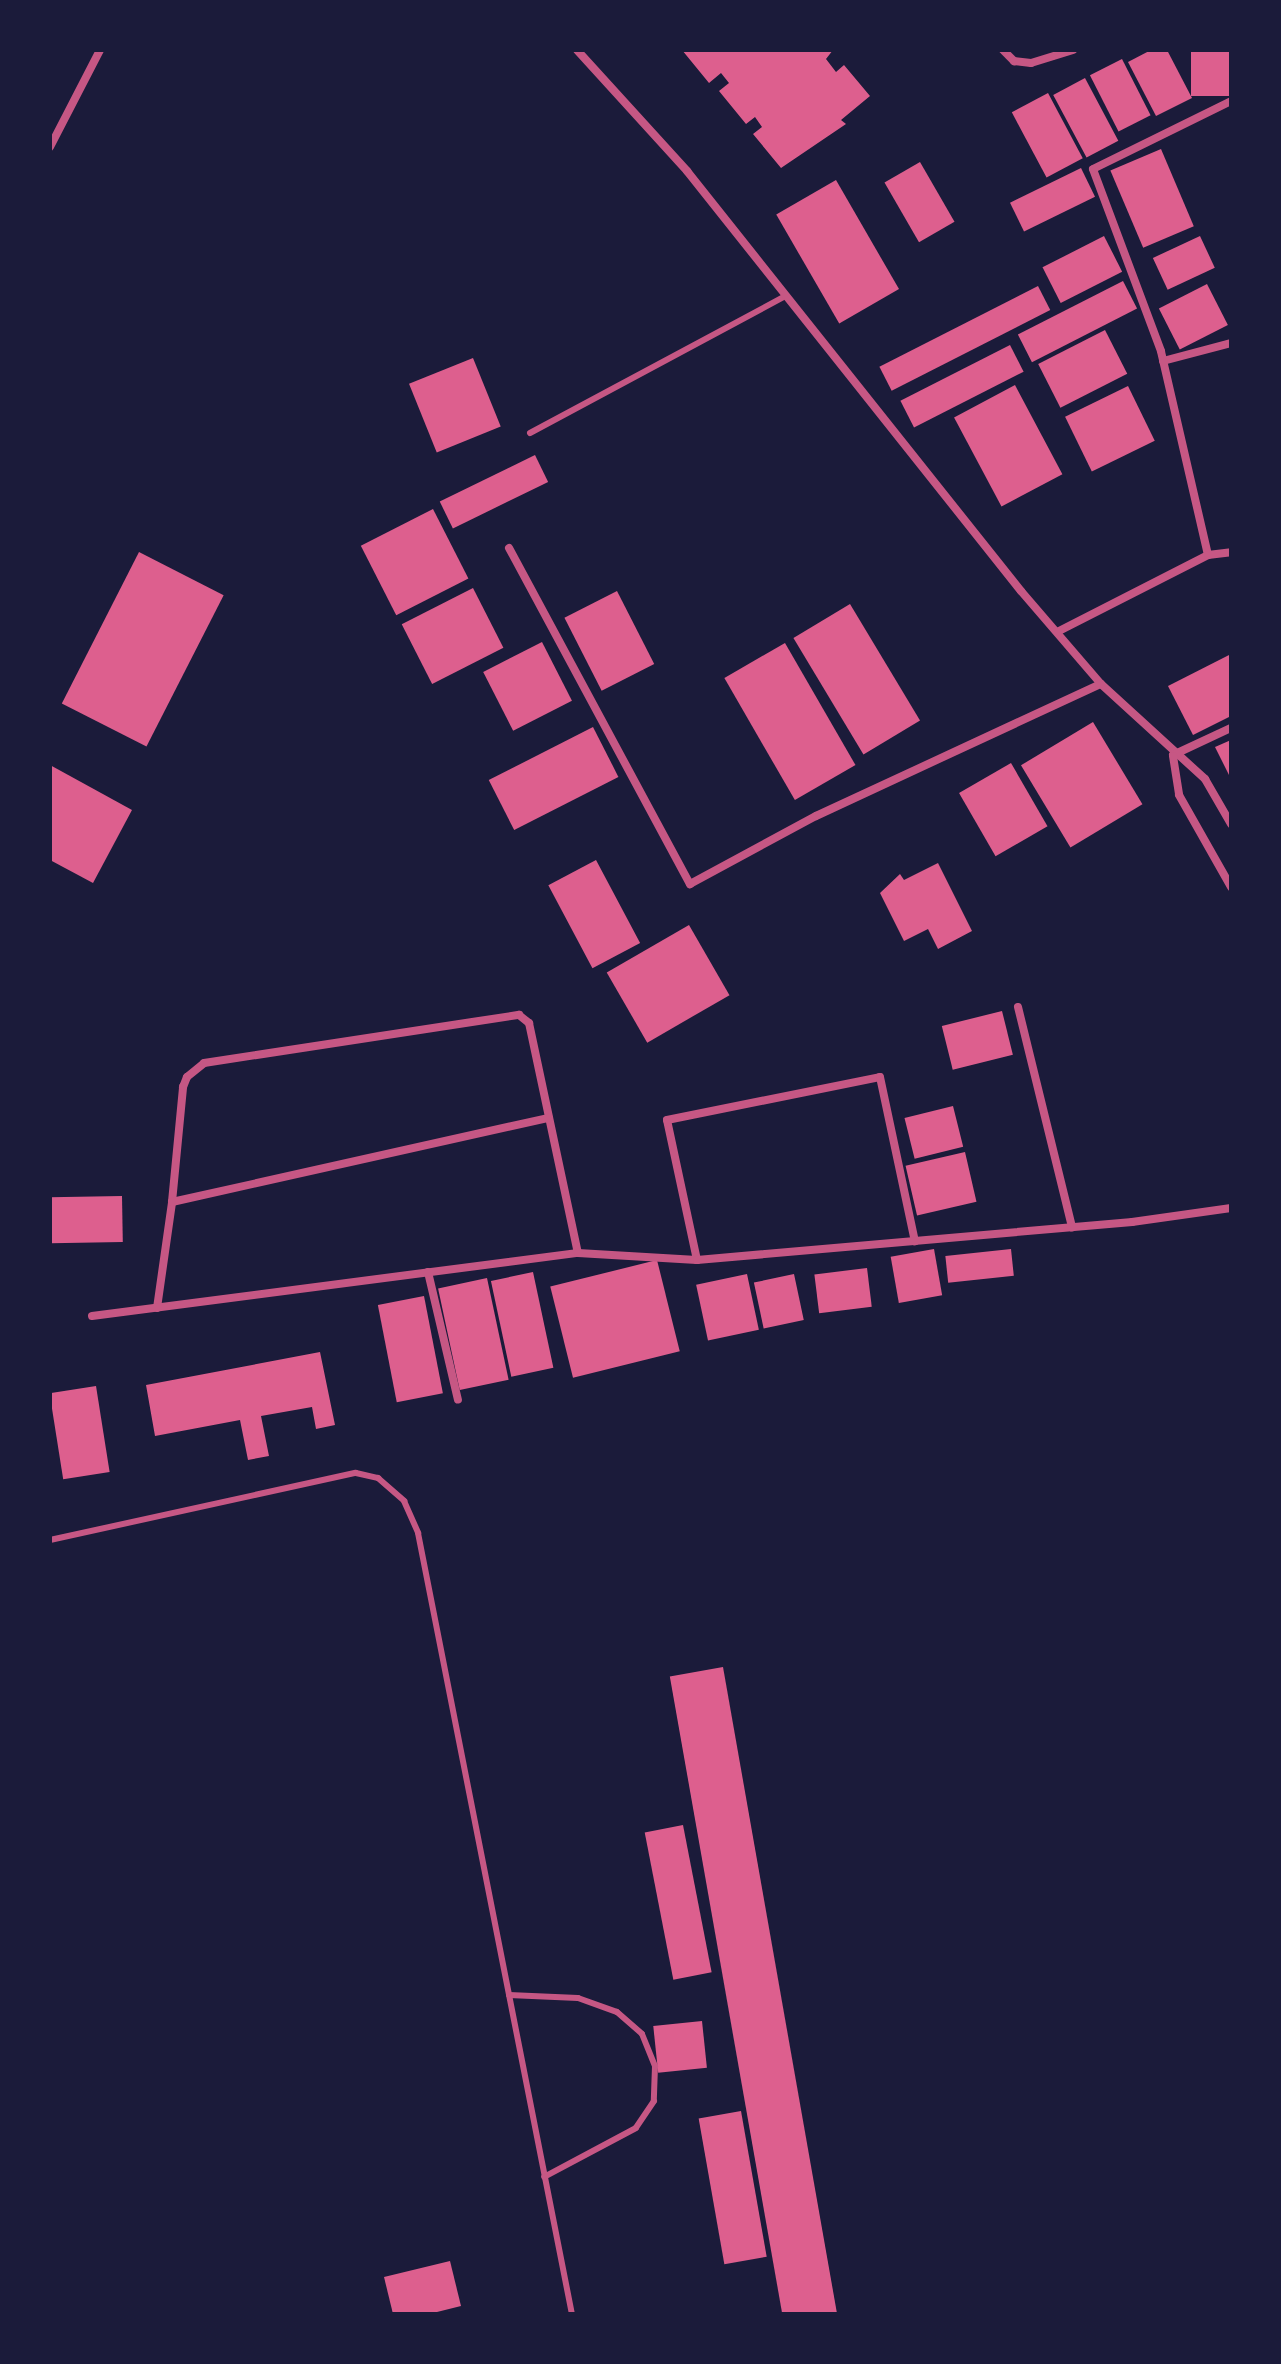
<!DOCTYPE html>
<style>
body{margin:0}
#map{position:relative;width:1281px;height:2364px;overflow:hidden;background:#1b1b3a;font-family:Bitter,serif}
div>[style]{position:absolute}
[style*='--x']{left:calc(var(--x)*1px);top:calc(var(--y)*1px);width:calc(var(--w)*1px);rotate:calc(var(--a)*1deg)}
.building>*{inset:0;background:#dd5f8e;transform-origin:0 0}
.service>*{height:6px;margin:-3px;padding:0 3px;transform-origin:3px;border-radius:3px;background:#c65784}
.minor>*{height:8px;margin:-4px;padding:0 4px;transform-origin:4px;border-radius:4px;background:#c65784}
span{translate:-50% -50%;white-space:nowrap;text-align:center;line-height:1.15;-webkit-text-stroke:8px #1b1b3a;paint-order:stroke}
.frame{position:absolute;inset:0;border:52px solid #1b1b3a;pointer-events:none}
</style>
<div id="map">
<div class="building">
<i style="clip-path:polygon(682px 50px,833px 50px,826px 59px,836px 72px,844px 65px,870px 96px,841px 120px,846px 124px,781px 168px,753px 134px,762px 127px,755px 117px,746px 124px,719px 91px,729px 83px,721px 73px,709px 83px)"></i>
<i style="clip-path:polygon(1151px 50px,1167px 50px,1192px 98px,1156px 116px,1128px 62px)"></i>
<i style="left:1191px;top:50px;width:40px;height:46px"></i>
<i style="left:1122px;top:59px;width:63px;height:36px;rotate:63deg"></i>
<i style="left:1085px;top:78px;width:71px;height:36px;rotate:62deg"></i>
<i style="left:1048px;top:93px;width:74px;height:41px;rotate:62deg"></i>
<i style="left:1161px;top:149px;width:84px;height:55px;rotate:67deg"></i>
<i style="left:920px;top:162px;width:69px;height:41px;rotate:60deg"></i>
<i style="left:1081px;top:168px;width:32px;height:79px;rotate:64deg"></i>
<i style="left:836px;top:180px;width:126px;height:69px;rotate:60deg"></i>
<i style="left:1104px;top:236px;width:40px;height:69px;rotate:63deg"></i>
<i style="left:1200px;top:236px;width:35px;height:52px;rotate:65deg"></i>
<i style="left:1123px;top:281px;width:31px;height:118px;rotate:63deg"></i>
<i style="left:1207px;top:284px;width:46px;height:54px;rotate:63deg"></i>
<i style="left:1038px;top:286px;width:27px;height:178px;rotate:63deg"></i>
<i style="left:1105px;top:330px;width:49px;height:75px;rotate:63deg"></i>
<i style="left:1010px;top:345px;width:30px;height:123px;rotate:63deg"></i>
<i style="left:473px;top:358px;width:74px;height:69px;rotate:68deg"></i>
<i style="left:1015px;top:385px;width:101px;height:69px;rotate:62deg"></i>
<i style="left:1128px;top:386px;width:61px;height:70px;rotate:64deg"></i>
<i style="left:535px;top:455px;width:30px;height:106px;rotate:64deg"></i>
<i style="left:433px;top:509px;width:78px;height:81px;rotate:63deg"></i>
<i style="left:139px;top:552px;width:95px;height:170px;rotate:27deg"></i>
<i style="left:473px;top:588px;width:67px;height:80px;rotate:63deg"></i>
<i style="left:617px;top:591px;width:82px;height:59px;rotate:63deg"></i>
<i style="left:850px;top:604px;width:136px;height:66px;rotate:59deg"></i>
<i style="left:542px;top:642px;width:66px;height:66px;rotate:63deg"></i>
<i style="left:785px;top:643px;width:141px;height:70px;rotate:60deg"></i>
<i style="clip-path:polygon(1231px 654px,1231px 716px,1193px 735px,1168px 686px)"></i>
<i style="left:1093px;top:722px;width:96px;height:84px;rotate:59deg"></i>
<i style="left:593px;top:727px;width:56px;height:117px;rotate:63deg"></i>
<i style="clip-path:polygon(1231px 740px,1231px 779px,1215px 747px)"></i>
<i style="left:1011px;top:763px;width:73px;height:60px;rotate:60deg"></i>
<i style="clip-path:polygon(50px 765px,132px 810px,93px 883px,50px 860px)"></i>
<i style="left:596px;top:860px;width:94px;height:54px;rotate:62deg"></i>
<i style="clip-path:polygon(938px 863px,972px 931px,938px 949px,928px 929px,904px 941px,880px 893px,900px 874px,904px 880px)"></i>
<i style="left:689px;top:925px;width:81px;height:95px;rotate:60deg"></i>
<i style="left:1002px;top:1011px;width:45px;height:62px;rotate:76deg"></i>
<i style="left:953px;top:1106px;width:42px;height:50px;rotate:76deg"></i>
<i style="left:965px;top:1152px;width:51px;height:61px;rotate:77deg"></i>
<i style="left:122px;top:1196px;width:46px;height:72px;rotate:89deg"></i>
<i style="left:934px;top:1249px;width:47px;height:44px;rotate:80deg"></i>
<i style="left:1011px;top:1249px;width:27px;height:66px;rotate:84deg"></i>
<i style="left:657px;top:1260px;width:94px;height:110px;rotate:76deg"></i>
<i style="left:867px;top:1268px;width:39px;height:53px;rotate:83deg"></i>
<i style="left:533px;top:1272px;width:98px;height:43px;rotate:78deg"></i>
<i style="left:747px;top:1274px;width:57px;height:52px;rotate:78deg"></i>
<i style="left:794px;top:1274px;width:47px;height:41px;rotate:78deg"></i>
<i style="left:487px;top:1278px;width:104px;height:50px;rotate:78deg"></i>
<i style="left:424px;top:1296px;width:99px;height:47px;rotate:79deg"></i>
<i style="clip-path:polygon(320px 1352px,335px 1425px,316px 1429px,312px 1407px,261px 1416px,269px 1456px,248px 1460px,240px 1420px,155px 1436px,146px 1385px)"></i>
<i style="left:96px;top:1386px;width:87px;height:47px;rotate:81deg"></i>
<i style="left:723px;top:1667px;width:657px;height:54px;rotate:80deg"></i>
<i style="left:683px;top:1825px;width:150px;height:39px;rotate:79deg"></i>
<i style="left:702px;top:2021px;width:47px;height:49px;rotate:84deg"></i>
<i style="left:741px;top:2111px;width:148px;height:43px;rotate:80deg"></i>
<i style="clip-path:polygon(450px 2261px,461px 2306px,429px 2314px,393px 2314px,384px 2277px)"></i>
</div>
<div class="service">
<i style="--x:530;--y:433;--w:289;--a:-28.2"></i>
<i style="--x:50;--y:1540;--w:313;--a:-12.4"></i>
<i style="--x:356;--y:1473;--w:23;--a:13"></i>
<i style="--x:378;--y:1478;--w:35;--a:41"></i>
<i style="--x:404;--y:1501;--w:35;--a:66"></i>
<i style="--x:418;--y:1533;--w:796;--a:78.85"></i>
<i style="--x:509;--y:1995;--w:69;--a:2.5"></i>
<i style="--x:578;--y:1998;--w:41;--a:19.7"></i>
<i style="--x:617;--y:2012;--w:33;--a:41"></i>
<i style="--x:642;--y:2034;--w:35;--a:68"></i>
<i style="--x:655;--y:2066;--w:35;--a:92"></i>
<i style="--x:654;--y:2101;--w:32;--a:124"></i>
<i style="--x:636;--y:2128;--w:104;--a:152"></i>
</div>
<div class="minor">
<i style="--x:577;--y:50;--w:164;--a:47.7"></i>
<i style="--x:687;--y:171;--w:537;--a:51.51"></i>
<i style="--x:1021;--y:591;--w:123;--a:49.3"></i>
<i style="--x:1101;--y:684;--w:141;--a:42.4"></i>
<i style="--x:1205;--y:779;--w:52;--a:60"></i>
<i style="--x:1003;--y:50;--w:16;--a:45"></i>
<i style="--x:1014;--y:61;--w:17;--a:7"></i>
<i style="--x:1031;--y:63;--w:44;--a:-17.2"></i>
<i style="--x:50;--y:147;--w:109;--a:-62.7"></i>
<i style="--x:1163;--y:361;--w:70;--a:-14.8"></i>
<i style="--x:509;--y:548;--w:382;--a:61.7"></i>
<i style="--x:690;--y:884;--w:143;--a:-28.4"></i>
<i style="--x:816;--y:816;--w:314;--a:-24.9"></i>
<i style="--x:1208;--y:555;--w:209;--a:-103"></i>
<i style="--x:1161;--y:351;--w:194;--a:-110.5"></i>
<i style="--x:1093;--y:169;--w:154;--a:-26.2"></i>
<i style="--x:1059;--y:631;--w:167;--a:-27"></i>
<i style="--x:1208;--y:555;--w:23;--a:-7"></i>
<i style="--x:1173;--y:755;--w:64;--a:-25"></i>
<i style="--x:1173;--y:756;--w:39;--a:81"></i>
<i style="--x:1179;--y:795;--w:106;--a:60.5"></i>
<i style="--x:1018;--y:1007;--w:227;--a:76.2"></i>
<i style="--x:172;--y:1202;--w:116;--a:-84.5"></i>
<i style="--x:183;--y:1087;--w:11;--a:-68"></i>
<i style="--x:187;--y:1077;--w:22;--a:-39"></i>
<i style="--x:204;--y:1063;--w:319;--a:-8.7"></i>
<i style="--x:519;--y:1015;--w:13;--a:39"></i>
<i style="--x:529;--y:1023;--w:235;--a:78"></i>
<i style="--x:697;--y:1260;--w:143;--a:-102.1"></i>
<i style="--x:667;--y:1120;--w:217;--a:-11.4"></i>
<i style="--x:880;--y:1077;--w:168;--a:78"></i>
<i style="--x:428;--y:1272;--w:131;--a:76.8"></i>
<i style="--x:157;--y:1308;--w:107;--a:-81.9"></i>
<i style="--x:172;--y:1202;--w:386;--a:-12.6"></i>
<i style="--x:92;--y:1316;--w:490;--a:-7.4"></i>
<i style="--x:578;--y:1253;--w:119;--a:3.4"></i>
<i style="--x:697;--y:1260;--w:437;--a:-5"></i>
<i style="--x:1132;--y:1222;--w:100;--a:-8"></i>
</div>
<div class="frame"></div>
</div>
